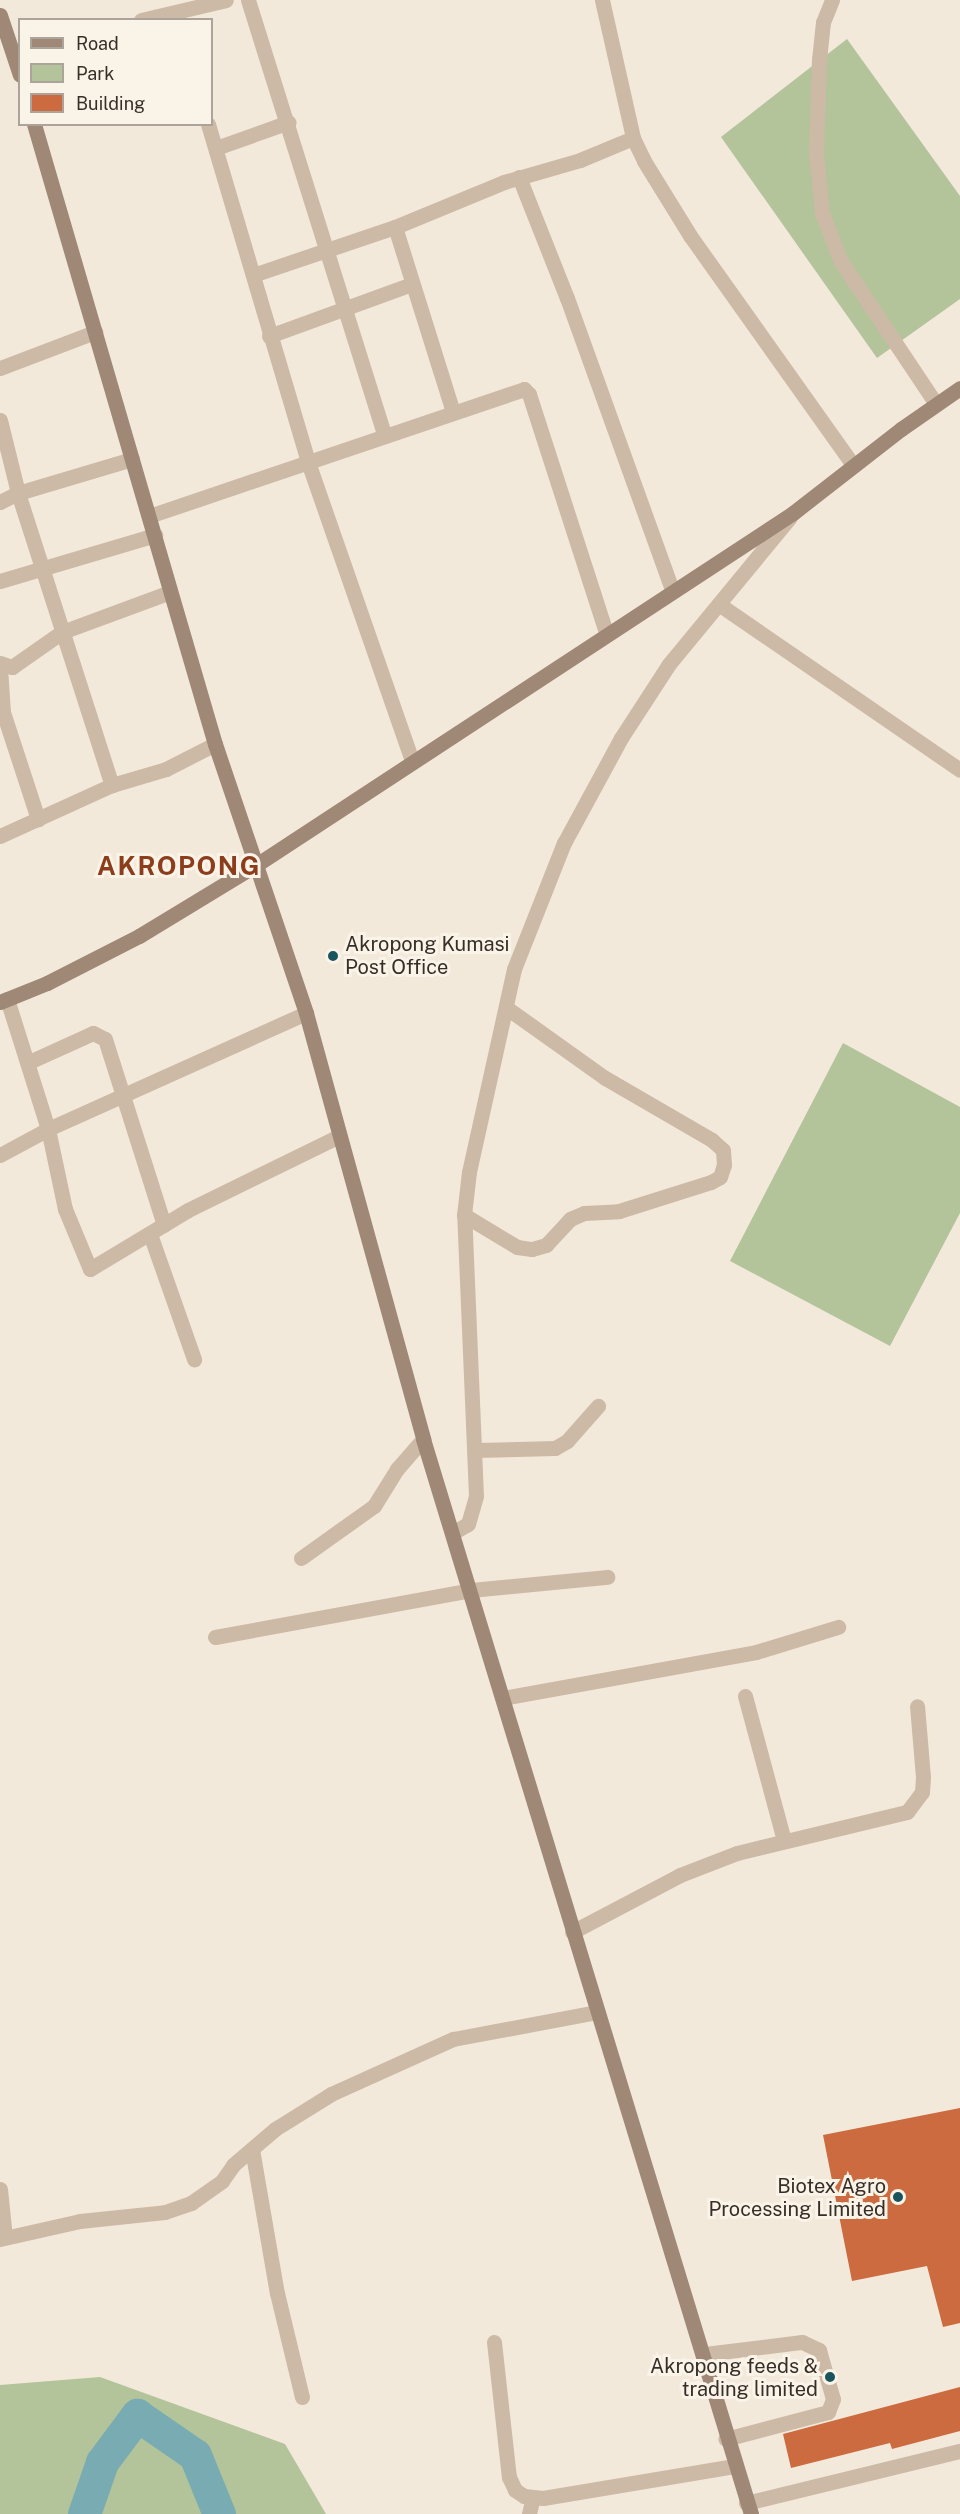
<!DOCTYPE html>
<style>
body{margin:0}
#map{position:relative;width:960px;height:2514px;overflow:hidden;background:#f3e9db;font-family:"Public Sans",sans-serif}
div>[style]{position:absolute}
[style*='--x']{left:calc(var(--x)*1px);top:calc(var(--y)*1px);width:calc(var(--w)*1px);rotate:calc(var(--a)*1deg)}
.green>*{inset:0;background:#b3c39a}
.river>*{height:33px;margin:-16.5px;padding:0 16.5px;transform-origin:16.5px;border-radius:16.5px;background:#78acb2}
.building>*{inset:0;background:#cc6a40}
.street>*{height:15px;margin:-7.5px;padding:0 7.5px;transform-origin:7.5px;border-radius:7.5px;background:#ccbaa6}
.secondary>*{height:15px;margin:-7.5px;padding:0 7.5px;transform-origin:7.5px;border-radius:7.5px;background:#a08877}
.dots>*{width:16px;height:16px;translate:-50% -50%;box-sizing:border-box;border:3px solid #faf3e8;border-radius:50%}
span{translate:-50% -50%;white-space:nowrap;text-align:center;line-height:1.15;-webkit-text-stroke:6px #faf3e8;paint-order:stroke}
.poi-label{font-size:20px;color:#382e28}
.left{translate:0 -50%;text-align:left}
.right{translate:-100% -50%;text-align:right}
.district-label{font-size:26px;color:#8b3d1c;font-weight:700;letter-spacing:1.5px}
.legend{position:absolute;left:18px;top:18px;width:195px;height:108px;box-sizing:border-box;background:#faf3e8;border:2px solid #aca49b;margin:0;padding:8px 10px;list-style:none;font-size:18px;color:#382e28}
.legend li{display:flex;align-items:center;gap:12px;height:30px}
.legend b{width:30px;border:2px solid #aca49b}
</style>
<div id="map">
<div class="green">
<i style="clip-path:polygon(847px 39px,960px 196px,960px 299px,877px 358px,721px 137px)"></i>
<i style="clip-path:polygon(843px 1043px,960px 1107px,960px 1213px,890px 1346px,730px 1261px)"></i>
<i style="clip-path:polygon(100px 2377px,285px 2444px,326px 2514px,0 2514px,0 2385px)"></i>
</div>
<div class="river">
<i style="--x:84;--y:2514;--w:55;--a:-70.9"></i>
<i style="--x:102;--y:2462;--w:59;--a:-53.3"></i>
<i style="--x:137;--y:2415;--w:70;--a:34.6"></i>
<i style="--x:195;--y:2455;--w:64;--a:67.9"></i>
</div>
<div class="building">
<i style="clip-path:polygon(960px 2108px,960px 2323px,943px 2327px,927px 2266px,852px 2281px,823px 2135px)"></i>
<i style="clip-path:polygon(960px 2387px,960px 2431px,892px 2449px,890px 2443px,791px 2468px,783px 2434px)"></i>
</div>
<div class="street">
<i style="--x:248;--y:0;--w:457;--a:72.6"></i>
<i style="--x:602;--y:0;--w:141;--a:77.3"></i>
<i style="--x:633;--y:138;--w:25;--a:64"></i>
<i style="--x:644;--y:161;--w:89;--a:58.3"></i>
<i style="--x:691;--y:237;--w:280;--a:54.6"></i>
<i style="--x:832;--y:0;--w:24;--a:112"></i>
<i style="--x:823;--y:22;--w:37;--a:96"></i>
<i style="--x:819;--y:59;--w:94;--a:91.8"></i>
<i style="--x:816;--y:153;--w:60;--a:84.3"></i>
<i style="--x:822;--y:213;--w:50;--a:69"></i>
<i style="--x:840;--y:260;--w:173;--a:56.3"></i>
<i style="--x:141;--y:20;--w:87;--a:-13.2"></i>
<i style="--x:208;--y:124;--w:352;--a:73.5"></i>
<i style="--x:308;--y:462;--w:316;--a:70.8"></i>
<i style="--x:216;--y:148;--w:77;--a:-19.6"></i>
<i style="--x:519;--y:177;--w:130;--a:68.4"></i>
<i style="--x:567;--y:298;--w:309;--a:70.2"></i>
<i style="--x:395;--y:227;--w:194;--a:72.6"></i>
<i style="--x:253;--y:275;--w:150;--a:-18.7"></i>
<i style="--x:395;--y:227;--w:118;--a:-22.4"></i>
<i style="--x:504;--y:182;--w:79;--a:-16.1"></i>
<i style="--x:580;--y:160;--w:57;--a:-22.5"></i>
<i style="--x:269;--y:336;--w:152;--a:-20"></i>
<i style="--x:0;--y:368;--w:102;--a:-20.8"></i>
<i style="--x:0;--y:420;--w:75;--a:76.1"></i>
<i style="--x:18;--y:493;--w:307;--a:72.2"></i>
<i style="--x:0;--y:502;--w:20;--a:-27"></i>
<i style="--x:18;--y:493;--w:119;--a:-16.6"></i>
<i style="--x:149;--y:516;--w:396;--a:-18.7"></i>
<i style="--x:524;--y:389;--w:7;--a:45"></i>
<i style="--x:529;--y:394;--w:250;--a:72.1"></i>
<i style="--x:0;--y:581;--w:162;--a:-16.5"></i>
<i style="--x:720;--y:605;--w:291;--a:34.5"></i>
<i style="--x:0;--y:663;--w:13;--a:18"></i>
<i style="--x:12;--y:667;--w:61;--a:-35"></i>
<i style="--x:62;--y:632;--w:115;--a:-20.3"></i>
<i style="--x:0;--y:667;--w:45;--a:86.2"></i>
<i style="--x:3;--y:712;--w:113;--a:71.9"></i>
<i style="--x:0;--y:836;--w:123;--a:-24.5"></i>
<i style="--x:112;--y:785;--w:56;--a:-16.5"></i>
<i style="--x:166;--y:769;--w:55;--a:-27"></i>
<i style="--x:7;--y:999;--w:136;--a:72.5"></i>
<i style="--x:48;--y:1129;--w:82;--a:78"></i>
<i style="--x:65;--y:1209;--w:65;--a:67.4"></i>
<i style="--x:90;--y:1269;--w:114;--a:-31"></i>
<i style="--x:188;--y:1210;--w:166;--a:-26.1"></i>
<i style="--x:29;--y:1062;--w:70;--a:-24.4"></i>
<i style="--x:93;--y:1033;--w:13;--a:27"></i>
<i style="--x:105;--y:1039;--w:195;--a:72.4"></i>
<i style="--x:0;--y:1155;--w:55;--a:-28.4"></i>
<i style="--x:48;--y:1129;--w:283;--a:-24.2"></i>
<i style="--x:464;--y:1215;--w:62;--a:31.1"></i>
<i style="--x:517;--y:1247;--w:15;--a:8"></i>
<i style="--x:532;--y:1249;--w:15;--a:-16"></i>
<i style="--x:546;--y:1245;--w:35;--a:-47"></i>
<i style="--x:570;--y:1219;--w:15;--a:-23"></i>
<i style="--x:584;--y:1213;--w:35;--a:-3"></i>
<i style="--x:619;--y:1211;--w:96;--a:-17.5"></i>
<i style="--x:711;--y:1182;--w:10;--a:-29"></i>
<i style="--x:720;--y:1177;--w:13;--a:-72"></i>
<i style="--x:724;--y:1165;--w:15;--a:-94"></i>
<i style="--x:723;--y:1150;--w:15;--a:-138"></i>
<i style="--x:712;--y:1140;--w:124;--a:-149.9"></i>
<i style="--x:605;--y:1078;--w:120;--a:-144.5"></i>
<i style="--x:150;--y:1234;--w:133;--a:70.6"></i>
<i style="--x:475;--y:1450;--w:80;--a:-1.4"></i>
<i style="--x:555;--y:1448;--w:14;--a:-30"></i>
<i style="--x:567;--y:1441;--w:47;--a:-48.5"></i>
<i style="--x:454;--y:1532;--w:16;--a:-30"></i>
<i style="--x:468;--y:1524;--w:29;--a:-74"></i>
<i style="--x:476;--y:1496;--w:281;--a:-92.4"></i>
<i style="--x:464;--y:1215;--w:43;--a:-83.4"></i>
<i style="--x:469;--y:1172;--w:208;--a:-77.5"></i>
<i style="--x:514;--y:969;--w:136;--a:-68.4"></i>
<i style="--x:564;--y:843;--w:119;--a:-61.5"></i>
<i style="--x:621;--y:738;--w:88;--a:-57"></i>
<i style="--x:669;--y:664;--w:190;--a:-50.5"></i>
<i style="--x:301;--y:1558;--w:90;--a:-35.5"></i>
<i style="--x:374;--y:1506;--w:44;--a:-58.1"></i>
<i style="--x:397;--y:1469;--w:40;--a:-49"></i>
<i style="--x:215;--y:1637;--w:260;--a:-10.4"></i>
<i style="--x:471;--y:1590;--w:137;--a:-5.5"></i>
<i style="--x:745;--y:1696;--w:150;--a:74.9"></i>
<i style="--x:503;--y:1698;--w:257;--a:-10.3"></i>
<i style="--x:756;--y:1652;--w:86;--a:-17"></i>
<i style="--x:572;--y:1932;--w:122;--a:-27.8"></i>
<i style="--x:680;--y:1875;--w:61;--a:-21.1"></i>
<i style="--x:737;--y:1853;--w:175;--a:-13.6"></i>
<i style="--x:907;--y:1812;--w:25;--a:-53"></i>
<i style="--x:922;--y:1792;--w:15;--a:-86"></i>
<i style="--x:923;--y:1777;--w:71;--a:-94.8"></i>
<i style="--x:252;--y:2149;--w:146;--a:80.2"></i>
<i style="--x:277;--y:2293;--w:107;--a:76.5"></i>
<i style="--x:0;--y:2189;--w:48;--a:84.1"></i>
<i style="--x:0;--y:2239;--w:82;--a:-12.7"></i>
<i style="--x:80;--y:2221;--w:85;--a:-6"></i>
<i style="--x:165;--y:2212;--w:28;--a:-19"></i>
<i style="--x:191;--y:2203;--w:38;--a:-35"></i>
<i style="--x:222;--y:2181;--w:19;--a:-55"></i>
<i style="--x:233;--y:2165;--w:55;--a:-40.6"></i>
<i style="--x:275;--y:2129;--w:66;--a:-32"></i>
<i style="--x:331;--y:2094;--w:134;--a:-24.3"></i>
<i style="--x:453;--y:2039;--w:147;--a:-10.6"></i>
<i style="--x:494;--y:2342;--w:136;--a:83.7"></i>
<i style="--x:509;--y:2477;--w:14;--a:65"></i>
<i style="--x:515;--y:2490;--w:11;--a:34"></i>
<i style="--x:524;--y:2496;--w:19;--a:6"></i>
<i style="--x:543;--y:2498;--w:194;--a:-9.5"></i>
<i style="--x:705;--y:2354;--w:98;--a:-7.1"></i>
<i style="--x:802;--y:2342;--w:19;--a:25"></i>
<i style="--x:819;--y:2350;--w:51;--a:74.1"></i>
<i style="--x:833;--y:2399;--w:14;--a:111"></i>
<i style="--x:828;--y:2412;--w:106;--a:165.3"></i>
<i style="--x:746;--y:2503;--w:220;--a:-13.7"></i>
<i style="--x:529;--y:2514;--w:17;--a:-77"></i>
</div>
<div class="secondary">
<i style="--x:0;--y:15;--w:63;--a:71.6"></i>
<i style="--x:34;--y:124;--w:646;--a:73.73"></i>
<i style="--x:215;--y:744;--w:284;--a:71.3"></i>
<i style="--x:306;--y:1013;--w:442;--a:74.6"></i>
<i style="--x:423;--y:1439;--w:1124;--a:73.03"></i>
<i style="--x:0;--y:1002;--w:51;--a:-22"></i>
<i style="--x:47;--y:983;--w:103;--a:-27.1"></i>
<i style="--x:139;--y:936;--w:137;--a:-31.3"></i>
<i style="--x:256;--y:865;--w:642;--a:-33.24"></i>
<i style="--x:793;--y:513;--w:137;--a:-37.9"></i>
<i style="--x:901;--y:429;--w:72;--a:-34.8"></i>
</div>
<div class="dots">
<i style="left:333px;top:956px;background:#1b545c"></i>
<i style="left:898px;top:2197px;background:#1b545c"></i>
<i style="left:830px;top:2377px;background:#1b545c"></i>
</div>
<div class="poi-label">
<span class="left" style="left:345px;top:956px">Akropong Kumasi<br>Post Office</span>
<span class="right" style="left:886px;top:2198px">Biotex Agro<br>Processing Limited</span>
<span class="right" style="left:818px;top:2378px">Akropong feeds &amp;<br>trading limited</span>
</div>
<div class="district-label">
<span style="left:179px;top:866px">AKROPONG</span>
</div>
<ul class="legend">
<li><b style="height:8px;background:#a08877"></b>Road</li>
<li><b style="height:16px;background:#b3c39a"></b>Park</li>
<li><b style="height:16px;background:#cc6a40"></b>Building</li>
</ul>
</div>
